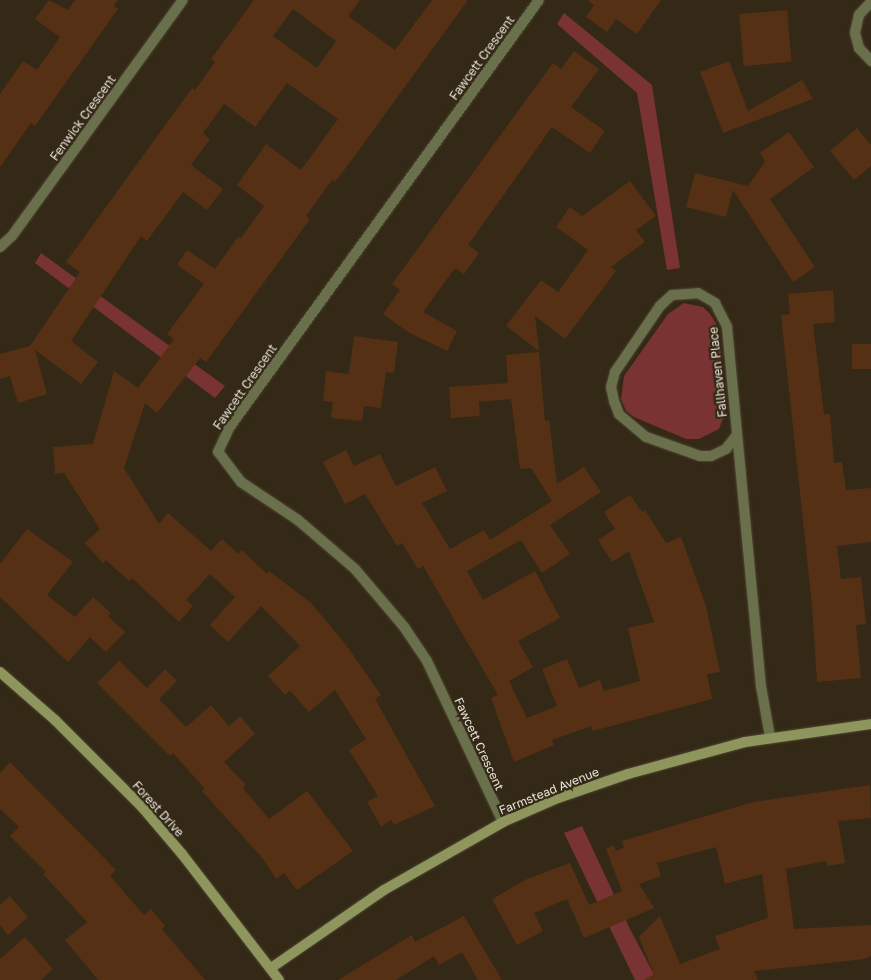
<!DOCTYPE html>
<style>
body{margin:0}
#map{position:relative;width:871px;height:980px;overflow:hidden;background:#332916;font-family:"Golos Text",sans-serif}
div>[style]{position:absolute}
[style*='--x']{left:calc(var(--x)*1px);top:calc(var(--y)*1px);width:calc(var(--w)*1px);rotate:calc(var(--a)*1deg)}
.green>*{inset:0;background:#783332}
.building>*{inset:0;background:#563014;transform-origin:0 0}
.roads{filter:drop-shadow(0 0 1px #504735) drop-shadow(0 0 1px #504735)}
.street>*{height:10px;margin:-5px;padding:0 5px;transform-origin:5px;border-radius:5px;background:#6a6f4c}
.secondary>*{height:10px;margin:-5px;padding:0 5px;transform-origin:5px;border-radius:5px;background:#8e965d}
span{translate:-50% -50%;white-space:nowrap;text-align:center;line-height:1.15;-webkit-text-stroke:4.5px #332916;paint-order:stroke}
.street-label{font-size:12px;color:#e9e2d7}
</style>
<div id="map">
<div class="green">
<i style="clip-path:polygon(564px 13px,652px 85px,680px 268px,667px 270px,637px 93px,557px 24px)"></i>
<i style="clip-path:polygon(41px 253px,225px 386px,215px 398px,35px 263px)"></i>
<i style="clip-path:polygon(684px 303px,703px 307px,710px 314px,716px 323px,720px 344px,725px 413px,719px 429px,699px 439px,686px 439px,634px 417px,626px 411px,621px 399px,624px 376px,668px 314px)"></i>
<i style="clip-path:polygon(582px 826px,631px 931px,657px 980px,635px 980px,564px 833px)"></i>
</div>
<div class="building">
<i style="clip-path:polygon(49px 0,68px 10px,75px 0,118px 0,114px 6px,118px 9px,35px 126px,31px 123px,0 167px,0 94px,23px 61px,37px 70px,60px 37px,35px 19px)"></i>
<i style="clip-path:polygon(evenodd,254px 0,360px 0,348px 16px,395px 50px,432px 0,468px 0,351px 161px,335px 182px,332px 180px,306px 216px,310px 219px,206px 362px,200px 358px,157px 413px,145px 403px,124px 468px,159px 524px,168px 513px,211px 551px,222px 539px,238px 554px,242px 550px,267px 574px,269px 571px,311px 603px,346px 645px,381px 695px,375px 699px,435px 806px,394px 825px,391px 820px,381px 827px,367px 802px,378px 796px,349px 750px,366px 739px,335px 690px,309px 712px,290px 691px,285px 695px,268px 676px,300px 646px,261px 606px,228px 642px,210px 625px,235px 597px,210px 574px,186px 600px,193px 606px,179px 622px,132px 578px,129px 581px,106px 560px,103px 563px,85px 543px,100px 529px,64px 473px,55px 474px,53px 447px,93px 444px,114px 371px,138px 388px,174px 339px,167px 334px,204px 284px,177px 265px,187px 250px,215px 269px,238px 237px,241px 238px,264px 206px,237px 185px,266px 144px,301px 170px,338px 119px,287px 83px,255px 127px,224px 104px,203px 133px,210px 139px,191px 165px,223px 189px,207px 210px,183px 192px,147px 241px,141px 236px,71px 341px,98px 362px,81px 384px,35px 350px,47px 394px,18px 403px,10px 376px,0 379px,0 354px,30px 346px,80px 272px,66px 262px,192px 88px,195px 90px,215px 62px,211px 59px,254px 0,293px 9px,336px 41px,317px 68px,273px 36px,293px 9px)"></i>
<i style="clip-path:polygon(588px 0,661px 0,637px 34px,616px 19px,607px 32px,586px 17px,594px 5px)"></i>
<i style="left:787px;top:10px;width:52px;height:48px;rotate:85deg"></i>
<i style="clip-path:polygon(574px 51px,599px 69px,571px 107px,605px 131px,590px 153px,552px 127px,468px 245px,479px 253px,464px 274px,455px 268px,423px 312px,457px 331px,447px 351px,408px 332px,383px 314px,400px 290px,392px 284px,553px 63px,561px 69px)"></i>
<i style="clip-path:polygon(729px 61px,748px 111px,802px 80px,813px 99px,723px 133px,700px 72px)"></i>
<i style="clip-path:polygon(857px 128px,871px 145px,871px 166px,854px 180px,830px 151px)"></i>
<i style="clip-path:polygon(789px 132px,814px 167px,770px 199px,815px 267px,793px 282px,733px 190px,726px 217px,686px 207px,695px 173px,748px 186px,765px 162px,760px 153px)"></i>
<i style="clip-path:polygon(630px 181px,656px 216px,636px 230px,645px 242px,611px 267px,616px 271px,565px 339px,535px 316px,539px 351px,506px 326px,541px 280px,558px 292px,588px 250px,556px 227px,570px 207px,582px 216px)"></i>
<i style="clip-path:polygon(833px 290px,835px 322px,813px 324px,824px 414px,830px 414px,834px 463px,842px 462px,846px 490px,871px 488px,871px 542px,837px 546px,841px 579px,861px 577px,866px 624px,856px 625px,861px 678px,817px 682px,812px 605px,781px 315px,790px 314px,788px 294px)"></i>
<i style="clip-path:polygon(354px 336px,398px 342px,394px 373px,386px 372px,381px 408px,364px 406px,362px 421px,331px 418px,333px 402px,323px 401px,326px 371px,349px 374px)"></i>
<i style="left:871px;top:344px;width:25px;height:19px;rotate:90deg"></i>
<i style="clip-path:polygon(539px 352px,545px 421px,549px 420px,557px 484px,584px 467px,601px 492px,550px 525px,570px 554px,542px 573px,521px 540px,467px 571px,483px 600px,535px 571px,560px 618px,518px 641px,533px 667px,509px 681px,527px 718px,557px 706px,542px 669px,567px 659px,579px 688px,600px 680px,604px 691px,640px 681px,628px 628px,654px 622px,629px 551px,612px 562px,598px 540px,615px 529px,604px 512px,630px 495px,642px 512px,645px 510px,666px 543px,681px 537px,706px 606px,720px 672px,707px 674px,712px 699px,593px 731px,591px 726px,552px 740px,554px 745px,514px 762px,491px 698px,498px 695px,423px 566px,418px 569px,402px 543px,397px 546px,365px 494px,345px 504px,323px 462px,346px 450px,354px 466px,380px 454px,396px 486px,435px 467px,447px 491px,422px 503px,450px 549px,484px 530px,490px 540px,552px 501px,531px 468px,520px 469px,511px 399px,479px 402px,480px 416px,451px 418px,449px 387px,508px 383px,506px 355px)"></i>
<i style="clip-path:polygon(27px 529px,73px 562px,47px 595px,75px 617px,93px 597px,111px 613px,108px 616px,125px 632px,106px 652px,90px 637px,68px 662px,0 597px,0 564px)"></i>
<i style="clip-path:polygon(119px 661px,147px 688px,165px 669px,177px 681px,159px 699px,186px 727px,211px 705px,229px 726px,240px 716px,255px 734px,224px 762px,246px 785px,243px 788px,269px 819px,307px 791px,353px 851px,297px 890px,284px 873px,276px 879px,264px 860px,202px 791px,205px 789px,173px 753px,170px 756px,97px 683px)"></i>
<i style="clip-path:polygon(10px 762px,116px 870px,110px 876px,144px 915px,151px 909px,165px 926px,162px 929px,205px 980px,98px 980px,65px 940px,87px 922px,43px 874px,46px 872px,10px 836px,19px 827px,0 809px,0 773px)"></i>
<i style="clip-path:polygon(870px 785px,871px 818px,838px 821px,845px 863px,827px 866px,826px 861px,786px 869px,794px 929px,871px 925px,871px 956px,865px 959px,754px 971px,758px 980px,644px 980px,654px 974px,639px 937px,660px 916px,680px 964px,720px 949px,715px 936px,768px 918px,762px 874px,725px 884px,716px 847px,657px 863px,661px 876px,639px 884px,654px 908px,584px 938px,567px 899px,534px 913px,543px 931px,517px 945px,492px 899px,527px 879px,570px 863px,589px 905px,622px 891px,606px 849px,613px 845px,616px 851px,624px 848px,622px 841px,753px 802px)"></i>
<i style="clip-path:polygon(10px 896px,28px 917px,8px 935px,0 925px,0 905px)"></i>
<i style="clip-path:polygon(464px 916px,502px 980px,478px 980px,462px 952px,439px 965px,434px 956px,396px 980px,338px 980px,412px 935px,415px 942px)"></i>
<i style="clip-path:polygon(25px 937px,53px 969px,41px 980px,0 980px,0 959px)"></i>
</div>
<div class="roads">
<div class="street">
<i style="--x:871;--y:2;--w:18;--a:133"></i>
<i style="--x:859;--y:15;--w:18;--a:103"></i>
<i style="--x:855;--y:33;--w:16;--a:75"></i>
<i style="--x:859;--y:48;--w:18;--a:47"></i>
<i style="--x:0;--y:247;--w:16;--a:-43"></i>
<i style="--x:12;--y:236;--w:291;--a:-54.1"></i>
<i style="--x:736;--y:436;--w:16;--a:128"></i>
<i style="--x:726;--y:449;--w:17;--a:155"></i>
<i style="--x:711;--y:456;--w:11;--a:180"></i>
<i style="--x:700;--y:456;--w:57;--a:-160.6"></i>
<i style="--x:646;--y:437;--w:35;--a:-140"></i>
<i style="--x:619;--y:414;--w:14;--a:-111"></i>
<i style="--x:614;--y:401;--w:14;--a:-102"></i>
<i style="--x:611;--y:387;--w:16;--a:-75"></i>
<i style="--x:615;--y:372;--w:80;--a:-55.7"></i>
<i style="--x:660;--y:306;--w:16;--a:-43"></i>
<i style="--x:672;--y:295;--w:26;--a:-4"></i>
<i style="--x:698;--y:293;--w:20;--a:30"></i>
<i style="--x:715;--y:303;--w:27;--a:63"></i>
<i style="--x:727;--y:327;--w:361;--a:84.6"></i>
<i style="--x:761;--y:686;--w:52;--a:80"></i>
<i style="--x:503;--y:822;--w:178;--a:-115.3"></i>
<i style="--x:427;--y:661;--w:40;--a:-124"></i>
<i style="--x:405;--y:628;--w:77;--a:-130.3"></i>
<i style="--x:355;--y:569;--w:75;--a:-139.3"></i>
<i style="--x:298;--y:520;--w:69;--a:-146.3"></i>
<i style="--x:241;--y:482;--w:38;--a:-127"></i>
<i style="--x:218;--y:452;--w:26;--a:-65"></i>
<i style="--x:229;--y:428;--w:528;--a:-54.08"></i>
</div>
<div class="secondary">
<i style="--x:0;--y:672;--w:73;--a:41.1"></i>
<i style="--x:55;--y:720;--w:123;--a:45"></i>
<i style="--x:142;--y:807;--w:62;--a:49.6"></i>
<i style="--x:182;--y:854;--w:159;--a:52.4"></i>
<i style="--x:271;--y:968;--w:137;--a:-34.6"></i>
<i style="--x:384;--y:890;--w:137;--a:-29.7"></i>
<i style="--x:503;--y:822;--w:60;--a:-23.6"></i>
<i style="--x:558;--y:798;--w:74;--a:-18.9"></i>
<i style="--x:628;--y:774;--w:121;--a:-15.3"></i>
<i style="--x:745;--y:742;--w:127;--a:-8.1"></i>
</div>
</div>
<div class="street-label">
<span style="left:482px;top:58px;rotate:-54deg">Fawcett Crescent</span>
<span style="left:83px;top:118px;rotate:-54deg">Fenwick Crescent</span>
<span style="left:718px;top:372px;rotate:-96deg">Fallhaven Place</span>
<span style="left:245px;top:387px;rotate:-55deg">Fawcett Crescent</span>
<span style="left:479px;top:744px;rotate:65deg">Fawcett Crescent</span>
<span style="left:549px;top:791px;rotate:-22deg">Farmstead Avenue</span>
<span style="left:158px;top:809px;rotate:48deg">Forest Drive</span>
</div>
</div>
